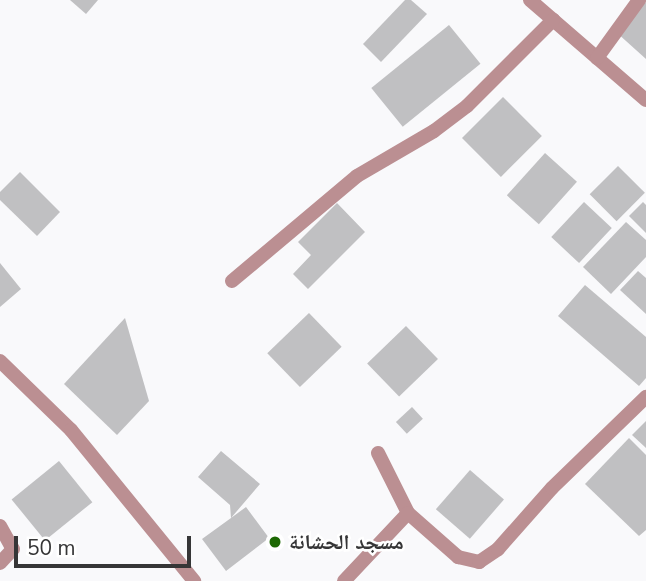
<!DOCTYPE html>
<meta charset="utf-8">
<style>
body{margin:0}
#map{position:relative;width:646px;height:581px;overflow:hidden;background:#f9f9fb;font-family:"Nunito Sans","Noto Naskh Arabic",sans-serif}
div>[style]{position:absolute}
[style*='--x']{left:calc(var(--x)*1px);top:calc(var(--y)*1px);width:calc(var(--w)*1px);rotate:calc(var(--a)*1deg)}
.building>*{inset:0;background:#c0c0c2;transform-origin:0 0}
.minor>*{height:14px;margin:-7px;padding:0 7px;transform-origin:7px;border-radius:7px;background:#bb8f92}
.dots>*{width:19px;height:19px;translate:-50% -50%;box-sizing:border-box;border:4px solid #fff;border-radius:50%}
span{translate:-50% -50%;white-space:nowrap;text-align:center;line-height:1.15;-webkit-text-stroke:5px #fff;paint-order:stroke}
.poi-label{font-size:21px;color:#363637;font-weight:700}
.left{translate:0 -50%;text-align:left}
.scale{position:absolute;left:14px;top:536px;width:177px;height:32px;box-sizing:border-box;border:4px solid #363637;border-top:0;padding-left:9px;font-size:21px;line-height:24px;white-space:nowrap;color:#363637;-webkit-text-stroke:5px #fff;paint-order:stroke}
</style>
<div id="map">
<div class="building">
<i style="clip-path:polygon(70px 0,98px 0,86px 14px)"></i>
<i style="clip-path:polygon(405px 0,411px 0,427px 14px,381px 62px,363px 44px)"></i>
<i style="clip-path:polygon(646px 2px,646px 59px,616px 32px)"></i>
<i style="left:449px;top:25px;width:50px;height:100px;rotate:51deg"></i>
<i style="left:503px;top:97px;width:55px;height:58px;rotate:45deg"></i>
<i style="left:545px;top:153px;width:43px;height:57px;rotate:42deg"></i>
<i style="left:618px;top:166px;width:38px;height:40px;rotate:45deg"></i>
<i style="clip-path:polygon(20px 172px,60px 212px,37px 236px,0 200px,0 192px)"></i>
<i style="left:584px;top:202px;width:38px;height:48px;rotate:43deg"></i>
<i style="clip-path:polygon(643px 202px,646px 205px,646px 233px,629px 216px)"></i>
<i style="clip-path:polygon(337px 203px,365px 232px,308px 289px,293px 274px,311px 255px,298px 242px)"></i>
<i style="clip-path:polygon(626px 222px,646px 240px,646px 257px,611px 294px,583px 267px)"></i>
<i style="clip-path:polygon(0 263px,21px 289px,0 307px)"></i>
<i style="clip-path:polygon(638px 271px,646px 278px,646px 314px,620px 290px)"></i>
<i style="clip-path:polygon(585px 285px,646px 337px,646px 378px,639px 386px,558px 316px)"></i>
<i style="left:309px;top:313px;width:47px;height:58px;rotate:46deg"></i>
<i style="clip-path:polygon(125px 318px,149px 401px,117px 435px,64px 384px)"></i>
<i style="left:406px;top:326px;width:46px;height:54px;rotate:46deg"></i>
<i style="left:412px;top:407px;width:16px;height:22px;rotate:47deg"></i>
<i style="clip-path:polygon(646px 421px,646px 448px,632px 435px)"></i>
<i style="clip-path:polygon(629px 438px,646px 455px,646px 530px,639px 536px,585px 484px)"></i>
<i style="clip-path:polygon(221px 451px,260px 484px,231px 518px,246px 507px,269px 538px,226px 571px,202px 539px,231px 518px,230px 505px,198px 477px)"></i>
<i style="left:59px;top:461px;width:53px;height:61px;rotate:51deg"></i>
<i style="left:470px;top:470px;width:45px;height:52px;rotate:41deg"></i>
</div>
<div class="minor">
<i style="--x:530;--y:0;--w:153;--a:40.8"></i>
<i style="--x:597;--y:58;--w:72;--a:-54.1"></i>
<i style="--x:232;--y:281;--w:163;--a:-40"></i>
<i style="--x:357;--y:176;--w:89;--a:-30.3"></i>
<i style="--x:434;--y:131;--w:41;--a:-37.1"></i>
<i style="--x:467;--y:106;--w:122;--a:-45"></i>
<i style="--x:0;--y:361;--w:99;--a:44.2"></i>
<i style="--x:71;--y:430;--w:195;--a:50.8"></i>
<i style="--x:378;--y:453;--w:67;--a:63.4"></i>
<i style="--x:408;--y:513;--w:67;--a:41.3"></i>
<i style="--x:458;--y:557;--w:22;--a:13"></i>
<i style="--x:479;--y:562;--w:23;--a:-34"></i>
<i style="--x:498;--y:549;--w:81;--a:-48.5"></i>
<i style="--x:552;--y:488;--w:131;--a:-44.1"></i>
<i style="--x:0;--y:526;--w:26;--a:61"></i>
<i style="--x:13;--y:549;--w:19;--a:133"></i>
<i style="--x:344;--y:581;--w:93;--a:-46.7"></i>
</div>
<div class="dots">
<i style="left:275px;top:542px;background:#1d6803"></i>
</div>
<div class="poi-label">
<span class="left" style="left:289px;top:542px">مسجد الحشانة</span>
</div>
<div class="scale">50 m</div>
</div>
